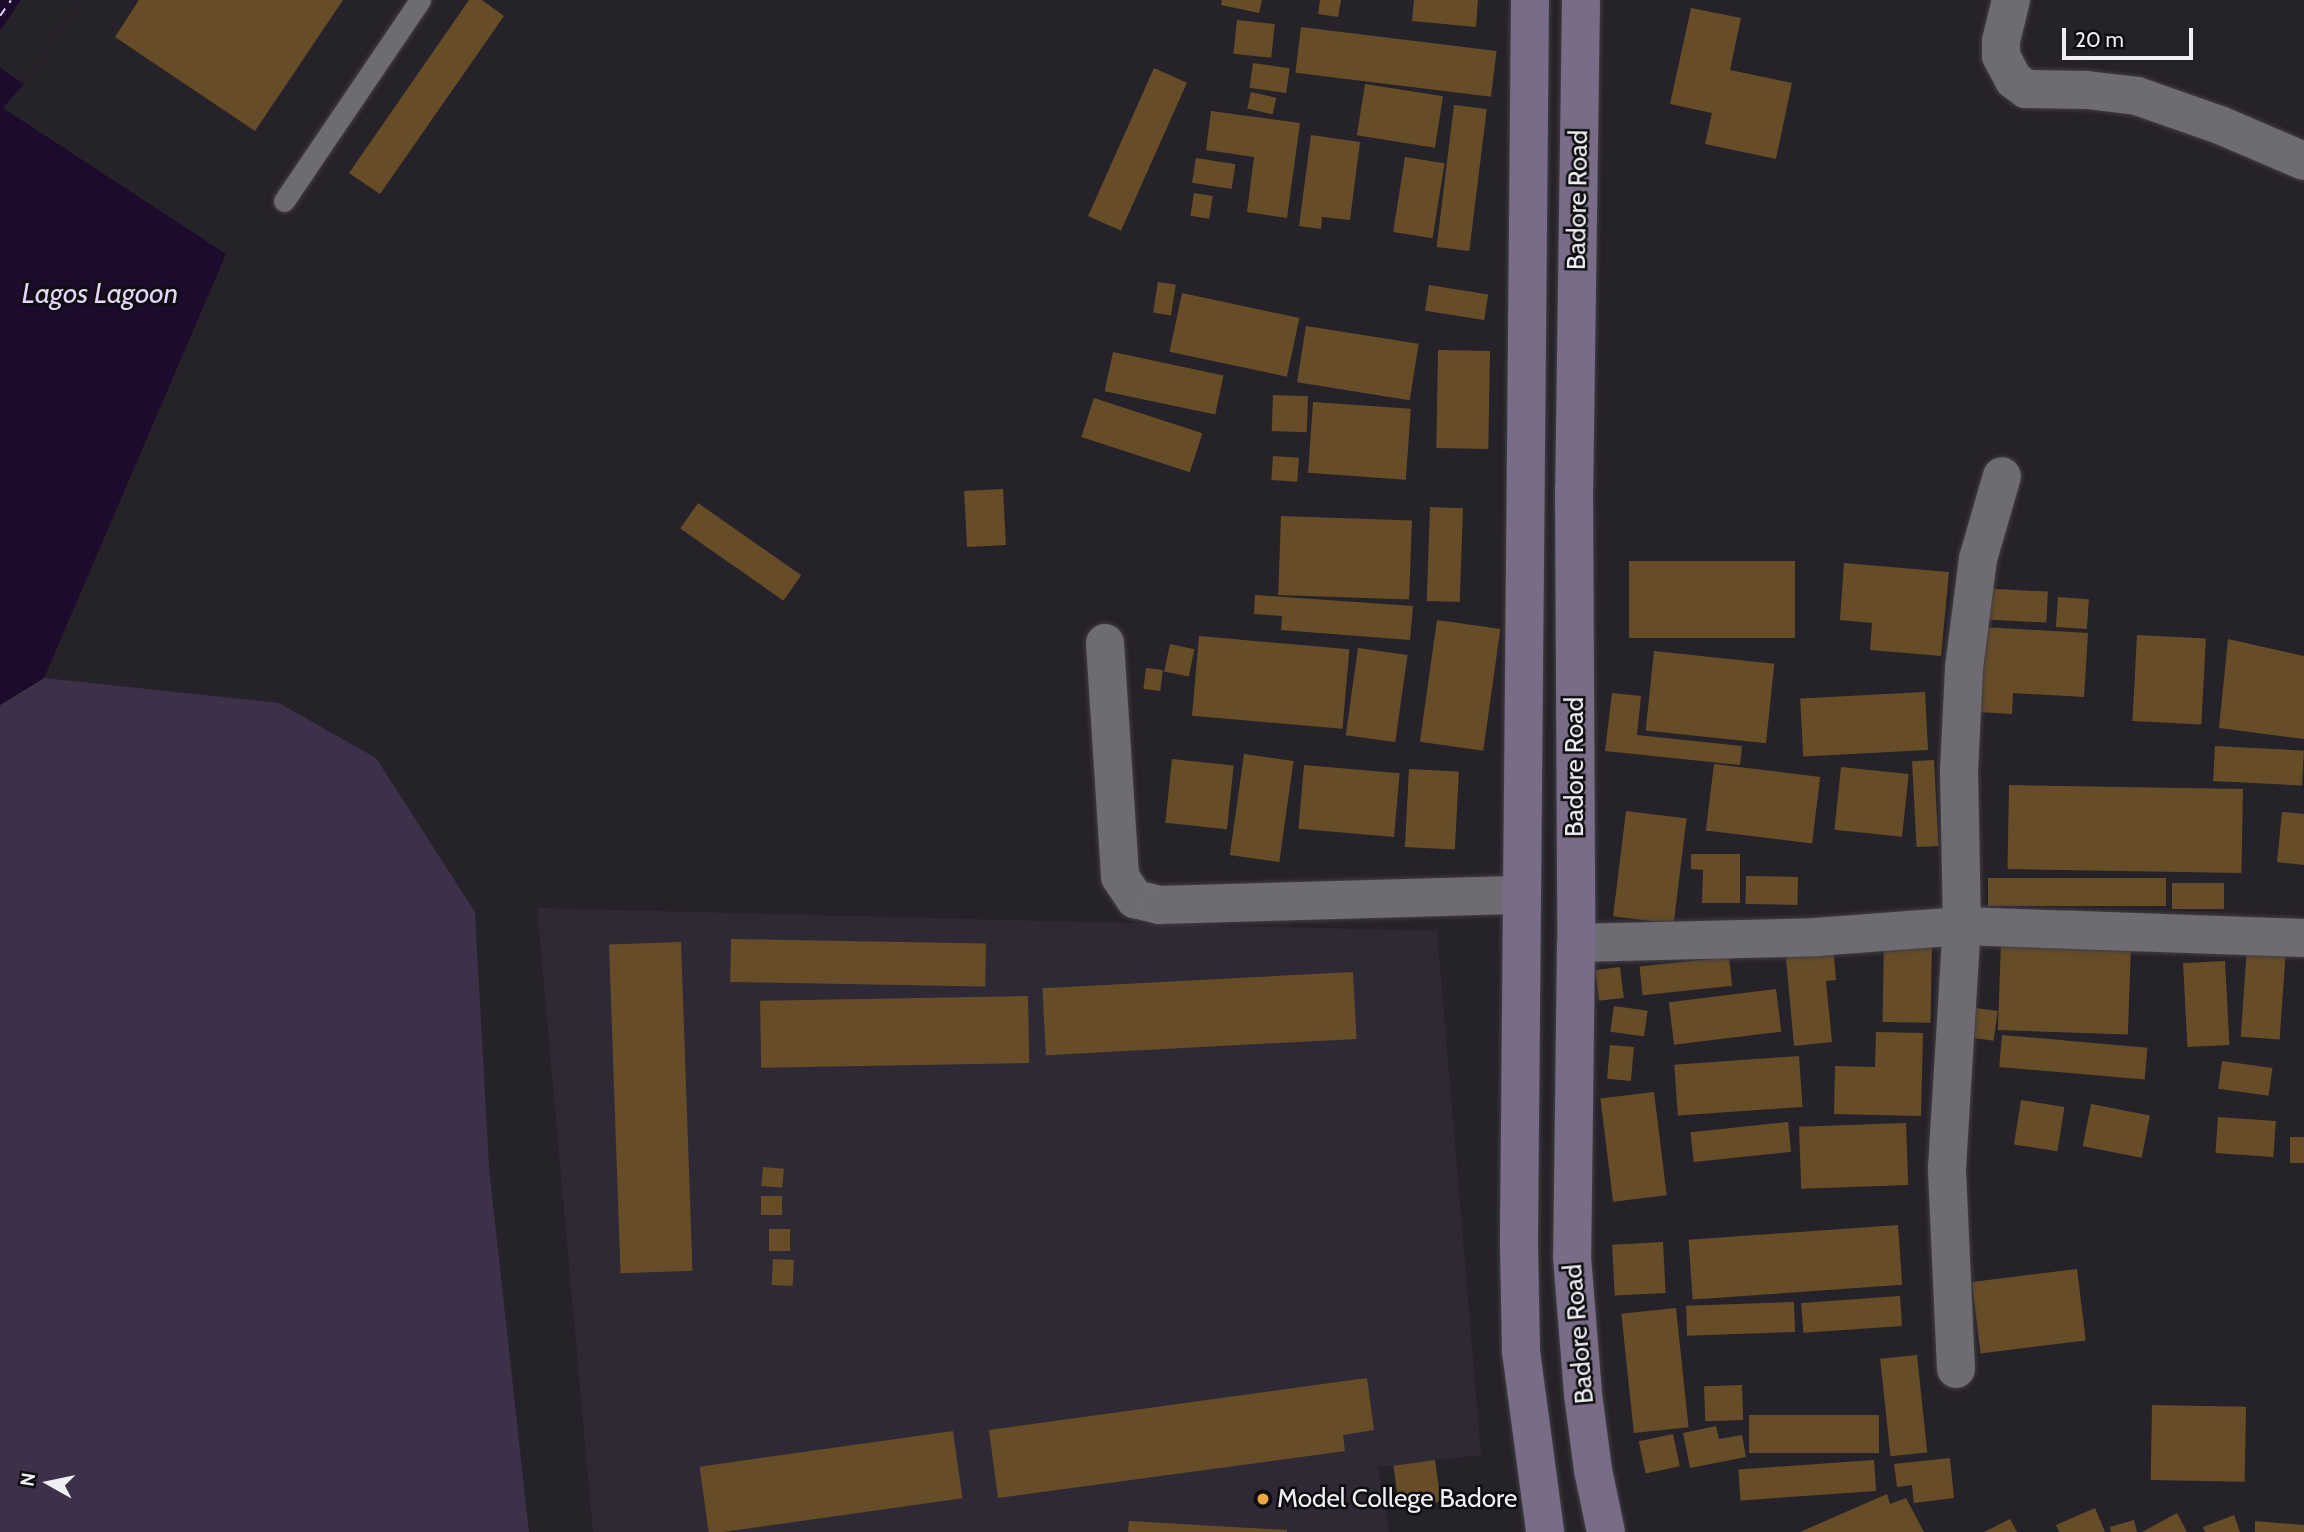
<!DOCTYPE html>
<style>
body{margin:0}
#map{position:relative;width:2304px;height:1532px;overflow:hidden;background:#262229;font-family:Cabin,sans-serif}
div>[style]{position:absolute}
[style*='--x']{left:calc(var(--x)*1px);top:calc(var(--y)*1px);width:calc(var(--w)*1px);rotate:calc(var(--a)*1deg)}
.built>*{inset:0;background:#2f2935}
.green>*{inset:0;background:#3d3149}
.water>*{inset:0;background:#1c0b2b}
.pier>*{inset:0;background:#262229}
.ferry>*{height:2px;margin-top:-1px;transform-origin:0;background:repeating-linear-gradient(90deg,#e6d4fb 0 9px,transparent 0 16px)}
.building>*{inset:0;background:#674d27;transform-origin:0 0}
.roads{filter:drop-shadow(0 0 2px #413e44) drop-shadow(0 0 2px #413e44)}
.service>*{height:21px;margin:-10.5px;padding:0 10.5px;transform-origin:10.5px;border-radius:10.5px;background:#6e6b73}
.minor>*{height:38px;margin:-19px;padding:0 19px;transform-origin:19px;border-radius:19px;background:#6e6b73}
.secondary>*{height:38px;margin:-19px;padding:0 19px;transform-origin:19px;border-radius:19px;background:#786c86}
.dots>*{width:19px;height:19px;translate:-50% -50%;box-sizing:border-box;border:4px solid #0e0d10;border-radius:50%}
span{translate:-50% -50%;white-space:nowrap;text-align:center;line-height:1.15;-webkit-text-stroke:5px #0e0d10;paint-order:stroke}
.street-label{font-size:26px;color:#f1eff3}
.poi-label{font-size:26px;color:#f1eff3}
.left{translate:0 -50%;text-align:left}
.water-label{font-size:28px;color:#e6d4fb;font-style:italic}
.north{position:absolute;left:14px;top:1448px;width:70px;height:70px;-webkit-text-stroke:5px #0e0d10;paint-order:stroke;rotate:279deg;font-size:19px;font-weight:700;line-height:28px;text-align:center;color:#f1eff3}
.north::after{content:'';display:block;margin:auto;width:24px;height:32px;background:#f1eff3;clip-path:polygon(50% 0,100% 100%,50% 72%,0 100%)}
.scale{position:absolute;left:2062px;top:28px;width:131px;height:32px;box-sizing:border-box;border:4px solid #f1eff3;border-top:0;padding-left:9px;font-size:21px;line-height:24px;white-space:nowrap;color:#f1eff3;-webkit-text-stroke:5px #0e0d10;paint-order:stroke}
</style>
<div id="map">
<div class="built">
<i style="clip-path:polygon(537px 908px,1437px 931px,1481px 1455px,1378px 1467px,1389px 1532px,593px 1532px)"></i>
</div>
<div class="green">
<i style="clip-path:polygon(44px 678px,279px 703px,376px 758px,475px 912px,489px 1168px,529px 1532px,0 1532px,0 705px)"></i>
</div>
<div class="water">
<i style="clip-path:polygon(0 0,81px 0,24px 84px,3px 108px,226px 254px,44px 678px,0 705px)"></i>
</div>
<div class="pier">
<i style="clip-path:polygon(21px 0,81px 0,24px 84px,0 68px,0 31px)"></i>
</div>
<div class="ferry">
<i style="--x:0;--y:16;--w:19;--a:-55"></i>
</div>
<div class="building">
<i style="clip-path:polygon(139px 0,343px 0,255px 131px,115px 37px)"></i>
<i style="clip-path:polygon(469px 0,482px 0,504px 16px,380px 194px,349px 173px)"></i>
<i style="clip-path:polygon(1222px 0,1262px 0,1259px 13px,1221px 5px)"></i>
<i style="clip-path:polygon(1320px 0,1341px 0,1338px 17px,1318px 14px)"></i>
<i style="clip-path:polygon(1414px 0,1478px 0,1476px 27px,1412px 21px)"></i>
<i style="clip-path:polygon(1691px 8px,1741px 18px,1730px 70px,1792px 83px,1776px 159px,1705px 144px,1712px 113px,1670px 104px)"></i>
<i style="left:1237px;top:20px;width:38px;height:34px;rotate:6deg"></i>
<i style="left:1301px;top:27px;width:197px;height:46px;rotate:7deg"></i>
<i style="left:1253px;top:63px;width:37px;height:25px;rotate:8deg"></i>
<i style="left:1154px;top:68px;width:36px;height:162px;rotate:24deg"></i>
<i style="left:1365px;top:84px;width:79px;height:52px;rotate:9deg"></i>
<i style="left:1251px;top:92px;width:26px;height:17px;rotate:13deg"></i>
<i style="left:1454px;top:105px;width:33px;height:143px;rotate:7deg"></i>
<i style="clip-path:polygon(1211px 111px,1300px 123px,1287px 218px,1247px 212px,1254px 157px,1206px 150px)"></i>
<i style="clip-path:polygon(1311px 135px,1360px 142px,1350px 220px,1322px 217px,1321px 229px,1299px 226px)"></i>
<i style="left:1405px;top:157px;width:40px;height:76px;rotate:9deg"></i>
<i style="left:1196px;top:158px;width:40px;height:25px;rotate:9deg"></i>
<i style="left:1194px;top:193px;width:19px;height:23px;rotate:9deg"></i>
<i style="left:1158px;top:282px;width:18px;height:31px;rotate:9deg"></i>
<i style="left:1429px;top:285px;width:60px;height:26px;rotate:9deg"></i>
<i style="left:1182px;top:293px;width:120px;height:60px;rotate:12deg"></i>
<i style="left:1306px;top:326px;width:114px;height:57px;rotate:9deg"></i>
<i style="left:1438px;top:350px;width:52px;height:98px;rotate:1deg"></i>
<i style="left:1113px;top:352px;width:113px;height:40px;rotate:12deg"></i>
<i style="left:1273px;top:395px;width:35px;height:36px;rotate:2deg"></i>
<i style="left:1094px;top:398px;width:114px;height:41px;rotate:18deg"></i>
<i style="left:1313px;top:402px;width:98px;height:71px;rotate:4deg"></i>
<i style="left:1273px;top:456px;width:26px;height:24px;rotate:4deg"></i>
<i style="left:1003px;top:489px;width:56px;height:39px;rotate:87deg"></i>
<i style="left:698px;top:503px;width:126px;height:31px;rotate:35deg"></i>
<i style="left:1430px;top:507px;width:33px;height:94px;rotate:2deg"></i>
<i style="left:1281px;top:516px;width:131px;height:79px;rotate:2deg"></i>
<i style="left:1629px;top:561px;width:166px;height:77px"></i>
<i style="clip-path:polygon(1844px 563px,1949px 572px,1941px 656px,1870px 650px,1872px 623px,1840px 620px)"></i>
<i style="left:1979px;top:588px;width:69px;height:31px;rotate:3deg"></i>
<i style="clip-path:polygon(1255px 595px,1413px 606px,1410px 640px,1281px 630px,1282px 616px,1254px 614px)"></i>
<i style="left:2058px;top:597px;width:31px;height:30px;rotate:4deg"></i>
<i style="left:1437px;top:620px;width:64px;height:123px;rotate:8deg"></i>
<i style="clip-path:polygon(1983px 627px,2088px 633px,2084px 697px,2013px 693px,2012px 714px,1977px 712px)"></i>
<i style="left:2137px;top:635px;width:69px;height:86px;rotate:3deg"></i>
<i style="left:1199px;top:636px;width:151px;height:80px;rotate:5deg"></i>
<i style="clip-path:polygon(2228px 639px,2304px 656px,2304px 739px,2219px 728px)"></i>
<i style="left:1170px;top:644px;width:25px;height:28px;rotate:12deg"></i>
<i style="left:1358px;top:648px;width:50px;height:88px;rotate:8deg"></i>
<i style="left:1654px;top:651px;width:121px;height:80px;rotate:6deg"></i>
<i style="left:1146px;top:668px;width:17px;height:21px;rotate:7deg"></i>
<i style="left:1925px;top:692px;width:58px;height:125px;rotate:87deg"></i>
<i style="clip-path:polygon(1612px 693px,1641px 696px,1637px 735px,1742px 746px,1740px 765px,1605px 751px)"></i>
<i style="left:2215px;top:746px;width:89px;height:35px;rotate:3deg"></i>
<i style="left:1244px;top:754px;width:50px;height:102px;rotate:8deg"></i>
<i style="left:1172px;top:759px;width:62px;height:64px;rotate:6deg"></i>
<i style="left:1934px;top:760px;width:86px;height:22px;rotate:87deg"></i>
<i style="left:1714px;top:764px;width:107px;height:67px;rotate:7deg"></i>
<i style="left:1304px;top:765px;width:96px;height:64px;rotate:5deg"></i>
<i style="left:1841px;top:767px;width:68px;height:63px;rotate:6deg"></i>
<i style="left:1409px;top:769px;width:50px;height:78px;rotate:3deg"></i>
<i style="left:2009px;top:785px;width:234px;height:84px;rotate:1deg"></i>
<i style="left:1626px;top:811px;width:61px;height:106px;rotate:7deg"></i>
<i style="clip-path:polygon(2282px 812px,2304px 814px,2304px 865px,2277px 862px)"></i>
<i style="clip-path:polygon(1691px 854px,1740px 854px,1740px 903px,1702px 903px,1703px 870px,1691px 869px)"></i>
<i style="left:1746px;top:876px;width:52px;height:28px;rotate:1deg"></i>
<i style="left:2166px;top:878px;width:28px;height:178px;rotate:90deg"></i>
<i style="left:2224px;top:883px;width:26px;height:52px;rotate:90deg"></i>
<i style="left:1884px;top:938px;width:48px;height:84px;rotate:1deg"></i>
<i style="left:731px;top:939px;width:255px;height:43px;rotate:1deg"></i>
<i style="left:681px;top:942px;width:329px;height:72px;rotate:88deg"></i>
<i style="left:2001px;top:942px;width:130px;height:88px;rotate:2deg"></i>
<i style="clip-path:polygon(1833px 944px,1836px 980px,1826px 981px,1832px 1042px,1794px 1046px,1785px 948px)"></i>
<i style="left:2247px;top:947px;width:39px;height:90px;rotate:4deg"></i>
<i style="left:1729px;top:957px;width:29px;height:90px;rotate:84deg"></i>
<i style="left:2225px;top:961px;width:84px;height:42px;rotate:87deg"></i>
<i style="left:1620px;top:967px;width:31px;height:25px;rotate:83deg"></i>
<i style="left:1353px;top:972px;width:67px;height:311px;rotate:87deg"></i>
<i style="left:1776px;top:989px;width:43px;height:108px;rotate:83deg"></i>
<i style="left:1028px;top:996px;width:67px;height:268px;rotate:89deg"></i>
<i style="left:1614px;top:1006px;width:34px;height:26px;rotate:8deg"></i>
<i style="left:1969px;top:1007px;width:29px;height:30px;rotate:8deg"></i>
<i style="clip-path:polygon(1876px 1032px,1923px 1033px,1921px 1116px,1834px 1114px,1835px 1066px,1875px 1067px)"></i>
<i style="left:2002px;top:1035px;width:146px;height:32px;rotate:5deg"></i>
<i style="left:1610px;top:1045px;width:24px;height:34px;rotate:5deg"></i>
<i style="left:1799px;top:1056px;width:51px;height:125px;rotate:86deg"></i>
<i style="left:2222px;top:1061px;width:51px;height:28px;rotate:8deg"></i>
<i style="left:1654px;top:1092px;width:104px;height:54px;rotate:83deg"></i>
<i style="left:2021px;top:1100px;width:44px;height:45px;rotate:9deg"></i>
<i style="left:2091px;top:1104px;width:60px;height:43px;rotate:11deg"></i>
<i style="left:2218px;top:1117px;width:58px;height:36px;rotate:4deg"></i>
<i style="left:1788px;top:1122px;width:30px;height:98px;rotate:84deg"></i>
<i style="left:1906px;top:1123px;width:62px;height:107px;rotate:88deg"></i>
<i style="left:2290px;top:1137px;width:14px;height:26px"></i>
<i style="left:763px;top:1167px;width:21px;height:19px;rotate:5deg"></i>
<i style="left:761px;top:1196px;width:21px;height:19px"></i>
<i style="left:1898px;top:1225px;width:60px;height:210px;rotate:86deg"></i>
<i style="left:769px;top:1229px;width:21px;height:22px"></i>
<i style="left:1663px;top:1242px;width:51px;height:51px;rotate:87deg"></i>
<i style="left:773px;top:1259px;width:21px;height:26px;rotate:3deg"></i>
<i style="left:2077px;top:1269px;width:72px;height:106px;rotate:83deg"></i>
<i style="left:1900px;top:1296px;width:30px;height:99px;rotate:86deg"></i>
<i style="left:1794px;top:1302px;width:30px;height:108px;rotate:88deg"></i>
<i style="left:1676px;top:1308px;width:120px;height:55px;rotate:84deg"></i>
<i style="left:1917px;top:1355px;width:98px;height:37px;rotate:84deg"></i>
<i style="clip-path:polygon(1367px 1378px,1374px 1430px,1343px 1435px,1345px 1451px,998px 1498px,989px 1430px)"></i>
<i style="left:1742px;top:1385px;width:35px;height:38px;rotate:88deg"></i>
<i style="left:2152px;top:1405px;width:94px;height:75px;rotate:1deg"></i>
<i style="left:1879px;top:1415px;width:38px;height:130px;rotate:90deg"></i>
<i style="clip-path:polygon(1716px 1426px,1719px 1439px,1742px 1435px,1746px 1457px,1690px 1468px,1683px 1433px)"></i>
<i style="left:953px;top:1431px;width:68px;height:256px;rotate:82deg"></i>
<i style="left:1673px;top:1434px;width:33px;height:35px;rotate:78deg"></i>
<i style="clip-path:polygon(1950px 1458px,1954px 1498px,1914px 1503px,1912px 1485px,1897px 1487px,1894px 1464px)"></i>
<i style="left:1435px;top:1460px;width:42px;height:42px;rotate:82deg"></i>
<i style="left:1874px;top:1460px;width:31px;height:136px;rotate:86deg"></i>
<i style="clip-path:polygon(1887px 1494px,1890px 1504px,1906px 1498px,1924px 1532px,1800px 1532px)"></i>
<i style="clip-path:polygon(2095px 1508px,2105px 1532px,2059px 1532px,2056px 1525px)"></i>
<i style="clip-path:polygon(2177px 1513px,2187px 1532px,2142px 1532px)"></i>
<i style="clip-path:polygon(2234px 1515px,2240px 1532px,2205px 1532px,2203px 1527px)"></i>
<i style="clip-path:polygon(2010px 1519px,2017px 1532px,1984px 1532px)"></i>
<i style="clip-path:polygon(2134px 1520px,2137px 1532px,2111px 1532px,2110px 1527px)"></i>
<i style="clip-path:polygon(1129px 1521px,1287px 1530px,1287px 1532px,1128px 1532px)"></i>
<i style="clip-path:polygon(2255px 1521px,2304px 1525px,2304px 1532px,2255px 1532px)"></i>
</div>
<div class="roads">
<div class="service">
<i style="--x:284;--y:201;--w:243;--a:-55.9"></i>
</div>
<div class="minor">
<i style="--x:2011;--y:0;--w:42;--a:103.7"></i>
<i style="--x:2001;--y:41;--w:15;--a:90"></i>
<i style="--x:2001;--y:56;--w:27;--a:62"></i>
<i style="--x:2014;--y:80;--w:15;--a:37"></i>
<i style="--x:2026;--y:89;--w:61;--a:0.9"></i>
<i style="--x:2087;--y:90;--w:50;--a:6.8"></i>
<i style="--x:2137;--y:96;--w:88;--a:19.3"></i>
<i style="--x:2220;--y:125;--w:91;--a:23.2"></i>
<i style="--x:1105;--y:643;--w:234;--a:86.3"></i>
<i style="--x:1120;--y:877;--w:27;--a:56"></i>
<i style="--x:1135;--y:899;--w:25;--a:14"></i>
<i style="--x:1159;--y:905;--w:363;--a:-1.6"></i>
<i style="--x:1576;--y:943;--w:240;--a:-1.4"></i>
<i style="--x:1816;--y:937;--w:146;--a:-4.3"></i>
<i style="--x:1962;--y:926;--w:342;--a:2"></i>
<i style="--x:1956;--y:1369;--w:201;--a:-92.6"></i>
<i style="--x:1947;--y:1168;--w:242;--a:-86.5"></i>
<i style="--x:1962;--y:926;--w:155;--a:-91.1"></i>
<i style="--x:1959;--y:771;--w:103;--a:-87.2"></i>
<i style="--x:1964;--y:668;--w:110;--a:-82.7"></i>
<i style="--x:1978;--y:559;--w:86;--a:-73.9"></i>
</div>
<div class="secondary">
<i style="--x:1530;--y:0;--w:1245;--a:90.51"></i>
<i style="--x:1519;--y:1245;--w:106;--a:88.9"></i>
<i style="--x:1521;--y:1351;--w:183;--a:82.4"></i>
<i style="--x:1581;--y:0;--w:489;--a:90.8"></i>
<i style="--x:1574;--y:489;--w:454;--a:89.7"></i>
<i style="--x:1576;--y:943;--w:314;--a:90.7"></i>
<i style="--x:1572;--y:1257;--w:137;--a:85.4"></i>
<i style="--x:1583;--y:1394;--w:77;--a:82.5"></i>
<i style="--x:1593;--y:1470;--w:63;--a:78.2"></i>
</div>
</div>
<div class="dots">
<i style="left:1263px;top:1499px;background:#eda83b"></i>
</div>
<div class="street-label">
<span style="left:1578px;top:200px;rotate:-89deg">Badore Road</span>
<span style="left:1575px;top:767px;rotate:-90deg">Badore Road</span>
<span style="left:1579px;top:1334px;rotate:-95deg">Badore Road</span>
</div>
<div class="poi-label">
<span class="left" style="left:1277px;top:1499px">Model College Badore</span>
</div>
<div class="water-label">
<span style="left:100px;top:293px">Lagos Lagoon</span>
</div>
<div class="north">N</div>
<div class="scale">20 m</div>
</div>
